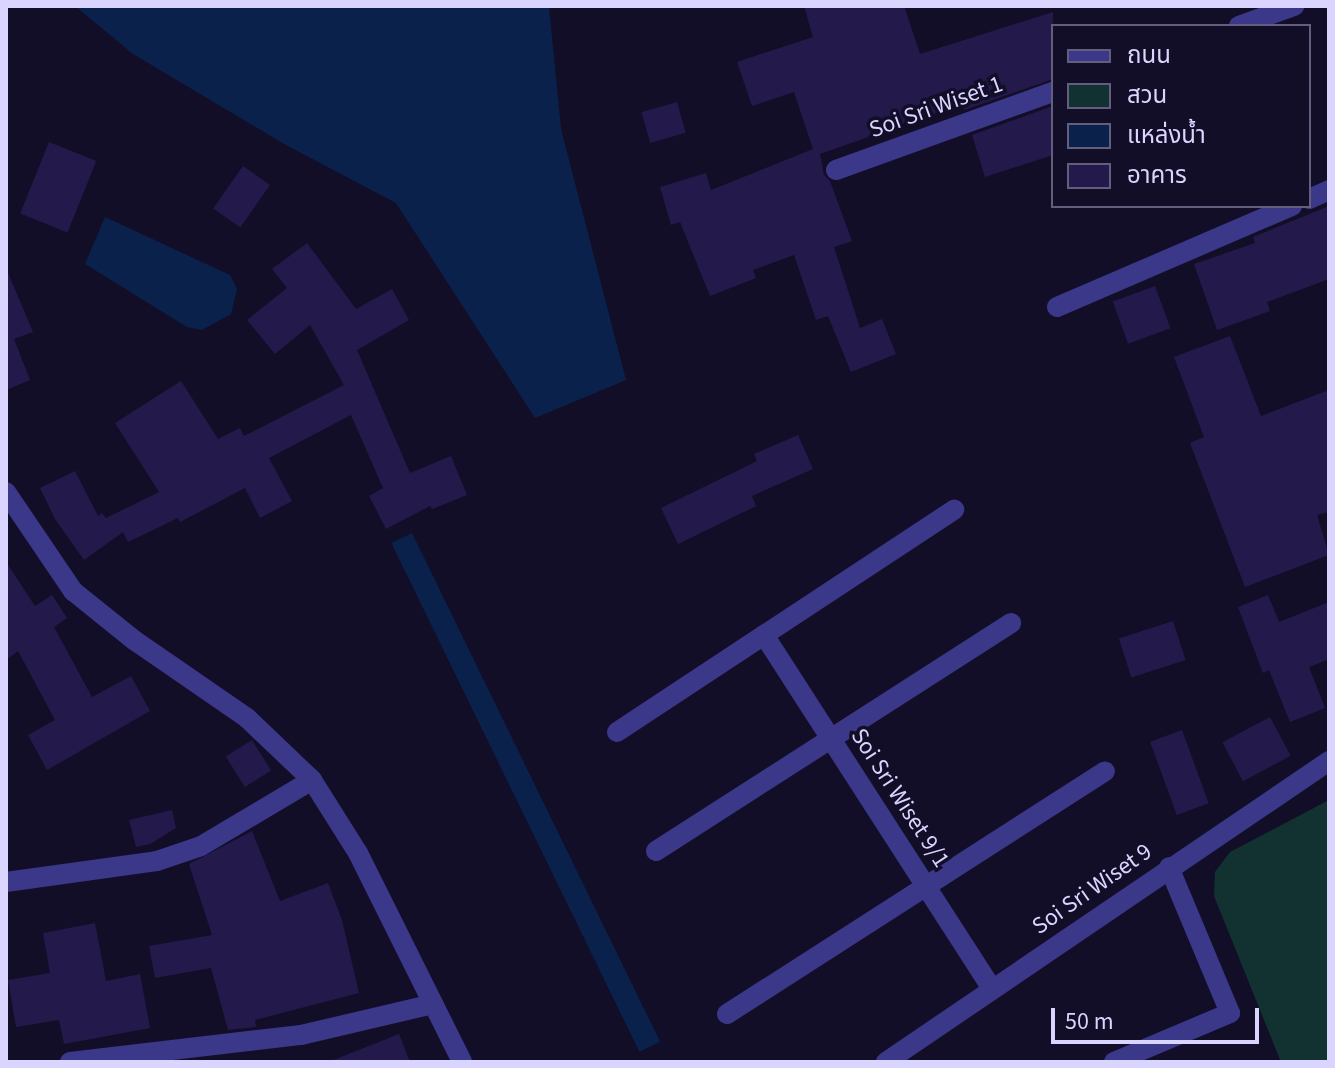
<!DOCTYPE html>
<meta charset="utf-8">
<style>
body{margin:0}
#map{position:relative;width:1335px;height:1068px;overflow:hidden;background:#130e28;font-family:"Source Sans 3","Noto Sans Thai",sans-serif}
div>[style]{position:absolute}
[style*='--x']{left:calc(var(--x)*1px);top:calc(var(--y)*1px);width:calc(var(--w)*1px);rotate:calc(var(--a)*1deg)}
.green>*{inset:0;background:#113231}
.water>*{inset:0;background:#0a214b;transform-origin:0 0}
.building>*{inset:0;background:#23194a;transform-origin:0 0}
.minor>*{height:20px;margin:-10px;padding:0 10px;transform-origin:10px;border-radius:10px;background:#3b3789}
span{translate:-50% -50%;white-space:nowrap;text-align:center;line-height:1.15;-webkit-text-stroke:7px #130e28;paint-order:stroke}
.street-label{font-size:24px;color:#dad5ff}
.frame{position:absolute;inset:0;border:8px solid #dad5ff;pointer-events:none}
.legend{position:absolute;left:1051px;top:24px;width:260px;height:184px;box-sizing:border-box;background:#130e28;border:2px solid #635e7e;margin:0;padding:10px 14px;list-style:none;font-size:24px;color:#dad5ff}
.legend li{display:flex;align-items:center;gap:16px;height:40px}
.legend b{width:40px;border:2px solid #635e7e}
.scale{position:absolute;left:1051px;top:1008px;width:208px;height:36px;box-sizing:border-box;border:4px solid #dad5ff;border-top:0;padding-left:10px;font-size:24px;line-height:28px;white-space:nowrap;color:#dad5ff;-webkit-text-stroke:6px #130e28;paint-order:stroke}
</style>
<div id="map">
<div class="green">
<i style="clip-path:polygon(1329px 800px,1329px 1062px,1281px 1062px,1214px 896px,1215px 872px,1230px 852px)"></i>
</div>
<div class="water">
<i style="clip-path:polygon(75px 6px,549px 6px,561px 129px,626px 380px,535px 418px,396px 203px,286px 145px,133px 54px)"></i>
<i style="clip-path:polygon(105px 217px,230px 275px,237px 289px,231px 314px,202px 330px,187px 327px,85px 264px)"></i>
<i style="left:412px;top:533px;width:566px;height:23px;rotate:64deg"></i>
</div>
<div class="building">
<i style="clip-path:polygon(804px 6px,904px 6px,920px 54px,1053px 12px,1053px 79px,964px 110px,962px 104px,820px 154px,824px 175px,830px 181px,852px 241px,834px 247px,860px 328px,882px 319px,896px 354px,851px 372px,828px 316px,816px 320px,794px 255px,753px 270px,756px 278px,710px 296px,680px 222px,671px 225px,660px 187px,706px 173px,711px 190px,813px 149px,794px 92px,752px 106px,737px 62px,813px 37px)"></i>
<i style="left:677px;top:102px;width:32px;height:37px;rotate:74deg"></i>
<i style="clip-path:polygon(1053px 106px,1053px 155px,985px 177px,972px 135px)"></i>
<i style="left:49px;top:142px;width:51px;height:77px;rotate:22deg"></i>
<i style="left:243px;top:166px;width:33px;height:52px;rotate:35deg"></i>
<i style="clip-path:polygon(1329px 206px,1329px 279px,1267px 302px,1270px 311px,1217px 330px,1194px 264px,1255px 243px,1253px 237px)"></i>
<i style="clip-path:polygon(307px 243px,356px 309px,392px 289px,409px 320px,357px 350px,410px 473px,451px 456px,467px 495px,432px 509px,430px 506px,386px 529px,369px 496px,383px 488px,351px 415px,269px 458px,292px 501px,260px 518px,245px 488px,180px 522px,178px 518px,128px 542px,123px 532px,84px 560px,55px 519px,40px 488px,75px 471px,98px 516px,102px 513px,106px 518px,159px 492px,115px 423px,181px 381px,218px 439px,240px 428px,244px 436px,344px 385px,310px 325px,275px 354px,247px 320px,287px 288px,272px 269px)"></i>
<i style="clip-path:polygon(6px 268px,33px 332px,14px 339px,30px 380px,6px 390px)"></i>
<i style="left:1155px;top:286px;width:45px;height:45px;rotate:70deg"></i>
<i style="clip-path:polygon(1230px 336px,1261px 416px,1329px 390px,1329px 512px,1317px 515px,1329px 555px,1245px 587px,1190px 443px,1204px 437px,1174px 357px)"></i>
<i style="clip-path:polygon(798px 435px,813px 469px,752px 496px,756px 506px,678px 544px,661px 508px,757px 461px,754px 454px)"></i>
<i style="clip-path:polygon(6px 562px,35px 606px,52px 595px,67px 618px,54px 627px,92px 697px,131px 676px,150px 711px,47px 770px,28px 735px,55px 720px,18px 651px,6px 660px)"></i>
<i style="clip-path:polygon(1268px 595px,1279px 622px,1329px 602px,1329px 659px,1309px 667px,1325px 708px,1290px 722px,1269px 670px,1263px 673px,1238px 607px)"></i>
<i style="left:1173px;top:621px;width:41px;height:57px;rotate:72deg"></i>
<i style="left:1270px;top:717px;width:44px;height:54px;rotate:62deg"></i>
<i style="left:1182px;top:730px;width:78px;height:34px;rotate:70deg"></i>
<i style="left:252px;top:740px;width:36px;height:31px;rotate:58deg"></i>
<i style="clip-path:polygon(172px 810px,176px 828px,150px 844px,136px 847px,129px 820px)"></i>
<i style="clip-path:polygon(252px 831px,280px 901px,328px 883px,342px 920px,359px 993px,255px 1020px,256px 1027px,228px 1030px,211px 968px,155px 978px,149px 946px,212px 935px,189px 864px)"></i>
<i style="clip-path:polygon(95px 923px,106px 981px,140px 974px,150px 1028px,64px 1044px,59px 1020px,16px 1027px,8px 980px,50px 973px,43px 933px)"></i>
<i style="clip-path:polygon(399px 1034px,410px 1062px,331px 1062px,331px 1061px)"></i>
</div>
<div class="minor">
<i style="--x:1239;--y:26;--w:59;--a:-20"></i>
<i style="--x:836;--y:170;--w:231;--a:-19.8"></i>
<i style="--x:1309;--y:199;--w:22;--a:-24"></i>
<i style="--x:1057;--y:307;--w:256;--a:-23.3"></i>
<i style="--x:6;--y:492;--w:120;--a:55.9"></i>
<i style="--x:73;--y:591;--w:78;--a:38.8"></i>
<i style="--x:134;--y:640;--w:137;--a:34.6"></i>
<i style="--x:247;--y:718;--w:90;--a:43.6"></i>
<i style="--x:312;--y:780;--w:86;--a:57.8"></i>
<i style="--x:358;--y:853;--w:233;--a:63.5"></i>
<i style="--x:764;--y:635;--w:421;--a:57.2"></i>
<i style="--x:617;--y:732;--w:404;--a:-33.4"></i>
<i style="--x:656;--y:851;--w:422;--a:-32.7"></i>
<i style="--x:6;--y:882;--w:152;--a:-7.9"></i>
<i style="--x:157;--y:861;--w:46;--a:-18.8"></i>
<i style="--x:201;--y:846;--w:129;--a:-30.7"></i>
<i style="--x:727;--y:1014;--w:449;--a:-32.7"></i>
<i style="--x:70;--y:1062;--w:233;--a:-6.7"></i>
<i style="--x:301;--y:1035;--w:136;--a:-13.2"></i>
<i style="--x:886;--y:1062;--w:536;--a:-34.19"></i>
<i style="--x:1114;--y:1062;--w:126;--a:-22.9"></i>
<i style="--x:1230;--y:1013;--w:158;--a:-112.7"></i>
</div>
<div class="street-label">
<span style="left:936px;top:107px;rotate:-20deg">Soi Sri Wiset 1</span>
<span style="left:900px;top:798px;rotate:57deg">Soi Sri Wiset 9/1</span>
<span style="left:1092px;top:889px;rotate:-35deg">Soi Sri Wiset 9</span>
</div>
<div class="frame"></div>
<ul class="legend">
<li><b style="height:10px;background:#3b3789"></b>ถนน</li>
<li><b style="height:22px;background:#113231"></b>สวน</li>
<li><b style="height:22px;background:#0a214b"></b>แหล่งน้ำ</li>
<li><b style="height:22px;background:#23194a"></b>อาคาร</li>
</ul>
<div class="scale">50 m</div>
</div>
